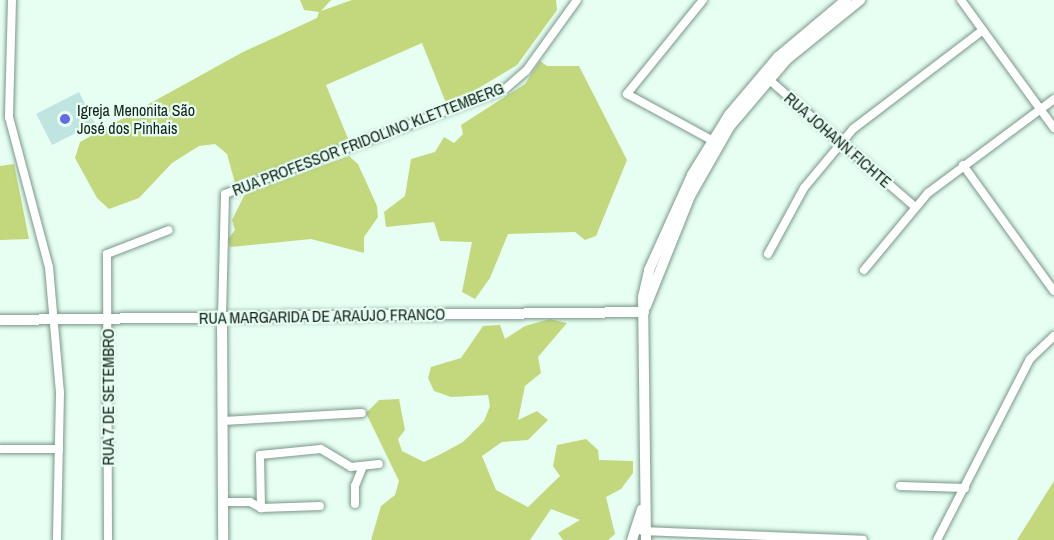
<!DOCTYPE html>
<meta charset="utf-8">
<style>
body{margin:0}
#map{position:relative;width:1054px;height:540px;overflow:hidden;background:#e6fff2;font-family:"Archivo Narrow",sans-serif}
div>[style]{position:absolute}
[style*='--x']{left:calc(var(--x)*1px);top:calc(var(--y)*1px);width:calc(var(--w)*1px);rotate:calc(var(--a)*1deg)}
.green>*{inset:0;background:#c3d87d}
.building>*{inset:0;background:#c0e4e0;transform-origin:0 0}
.roads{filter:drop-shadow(0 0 2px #7b988a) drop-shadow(0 0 2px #7b988a)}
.street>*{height:8px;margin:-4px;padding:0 4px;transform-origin:4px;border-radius:4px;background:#fff}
.secondary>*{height:10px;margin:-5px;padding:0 5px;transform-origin:5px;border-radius:5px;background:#fff}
.dots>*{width:16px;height:16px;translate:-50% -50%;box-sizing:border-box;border:3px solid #e6fff2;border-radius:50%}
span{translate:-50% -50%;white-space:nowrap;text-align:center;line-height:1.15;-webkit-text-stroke:4.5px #e6fff2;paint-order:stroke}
.poi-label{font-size:16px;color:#131f19}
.left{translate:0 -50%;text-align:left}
.street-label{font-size:16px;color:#131f19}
</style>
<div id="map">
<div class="green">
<i style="clip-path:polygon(300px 0,331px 0,321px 11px,352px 0,556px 0,557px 10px,517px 65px,467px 95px,446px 103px,422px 43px,326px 85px,349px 141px,235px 183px,227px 154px,215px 144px,199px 146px,172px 163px,139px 198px,109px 209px,97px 198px,75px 158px,80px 142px,243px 52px,317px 18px,319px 12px,304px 10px)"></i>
<i style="clip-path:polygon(540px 61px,547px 66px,579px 66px,627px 160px,596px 236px,585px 240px,575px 232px,508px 234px,490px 278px,475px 299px,462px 292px,472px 242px,440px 241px,434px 222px,386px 227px,384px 212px,405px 196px,411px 159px,435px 152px,444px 137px,454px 143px,463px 134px,461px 125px,525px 84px)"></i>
<i style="clip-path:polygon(349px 156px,358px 164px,377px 206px,378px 217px,364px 237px,364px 253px,311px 239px,230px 247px,228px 239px,235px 230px,232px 220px,245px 194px)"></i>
<i style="clip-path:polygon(14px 164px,29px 239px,0 240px,0 166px)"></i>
<i style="clip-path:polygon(550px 319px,567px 323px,538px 357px,541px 373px,525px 386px,518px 420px,537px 411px,548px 420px,528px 440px,502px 442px,482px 456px,496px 490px,528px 507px,560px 476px,553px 466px,557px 445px,586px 439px,598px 450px,599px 460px,633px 461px,633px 473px,621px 489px,606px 497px,615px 534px,608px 540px,563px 540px,558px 533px,580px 520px,551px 509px,530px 540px,371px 540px,381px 506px,395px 495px,399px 481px,366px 413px,379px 400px,399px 399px,405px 430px,398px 439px,402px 451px,424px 462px,439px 455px,463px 442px,484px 421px,490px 406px,488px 395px,451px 397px,434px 391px,428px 378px,431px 367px,461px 358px,483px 326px,500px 325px,505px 339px,525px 326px)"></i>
<i style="clip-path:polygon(1054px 481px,1054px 540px,1017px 540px)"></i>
</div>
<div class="building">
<i style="left:79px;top:92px;width:35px;height:48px;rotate:63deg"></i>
</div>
<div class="roads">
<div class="street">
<i style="--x:12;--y:0;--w:117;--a:91.5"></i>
<i style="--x:9;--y:117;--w:155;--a:75.1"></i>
<i style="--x:49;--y:267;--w:126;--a:85"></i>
<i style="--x:60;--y:393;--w:147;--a:91.2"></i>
<i style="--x:703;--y:0;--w:121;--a:129"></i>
<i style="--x:627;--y:94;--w:102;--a:28.6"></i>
<i style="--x:961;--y:0;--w:158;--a:54"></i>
<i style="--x:766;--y:77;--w:196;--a:41.1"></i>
<i style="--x:963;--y:165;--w:155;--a:54.2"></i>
<i style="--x:768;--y:254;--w:75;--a:-61.4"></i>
<i style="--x:804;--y:188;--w:77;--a:-50.3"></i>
<i style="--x:853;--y:129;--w:163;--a:-37.3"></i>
<i style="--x:864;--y:270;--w:100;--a:-50.3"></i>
<i style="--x:928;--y:193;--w:157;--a:-36.7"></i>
<i style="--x:222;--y:317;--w:123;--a:-88.6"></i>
<i style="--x:225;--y:194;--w:299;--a:-20.6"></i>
<i style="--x:505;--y:89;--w:28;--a:-41"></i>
<i style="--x:526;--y:71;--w:87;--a:-54.3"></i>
<i style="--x:223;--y:421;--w:139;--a:-3.3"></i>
<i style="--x:0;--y:449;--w:59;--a:0"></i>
<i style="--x:900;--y:486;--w:65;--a:1.8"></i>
<i style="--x:223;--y:502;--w:27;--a:0"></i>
<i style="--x:250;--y:502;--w:13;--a:29"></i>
<i style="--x:261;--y:508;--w:59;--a:-1.9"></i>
<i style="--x:355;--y:504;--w:18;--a:-90"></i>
<i style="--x:355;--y:486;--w:18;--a:-68"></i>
<i style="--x:261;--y:508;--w:53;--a:-91.1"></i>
<i style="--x:260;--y:455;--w:61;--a:-5.6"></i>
<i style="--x:321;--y:449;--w:35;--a:31"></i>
<i style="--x:351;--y:467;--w:28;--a:-6"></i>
<i style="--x:642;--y:531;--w:221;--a:2.3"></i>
<i style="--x:108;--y:540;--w:286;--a:-90.2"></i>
<i style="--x:107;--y:254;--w:66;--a:-21.2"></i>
<i style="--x:937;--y:540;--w:203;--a:-62.8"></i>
<i style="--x:1030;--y:359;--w:33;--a:-44"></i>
</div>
<div class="secondary">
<i style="--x:646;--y:306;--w:118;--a:-68.2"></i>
<i style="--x:690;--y:196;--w:81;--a:-60.3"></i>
<i style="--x:730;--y:126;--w:88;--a:-49.6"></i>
<i style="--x:787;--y:59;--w:94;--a:-38.9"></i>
<i style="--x:222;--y:317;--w:223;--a:89.7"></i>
<i style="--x:0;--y:320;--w:644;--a:-0.71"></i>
<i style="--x:632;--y:540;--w:32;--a:-72"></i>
<i style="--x:646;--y:540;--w:243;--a:-90.7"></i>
<i style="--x:643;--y:297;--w:28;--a:-77"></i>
<i style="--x:649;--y:270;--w:104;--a:-65.6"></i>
<i style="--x:692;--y:175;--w:70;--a:-58.3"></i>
<i style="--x:729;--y:115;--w:76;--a:-49.8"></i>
<i style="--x:778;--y:57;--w:89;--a:-40"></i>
</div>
</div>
<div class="dots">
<i style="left:65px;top:119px;background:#626be3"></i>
</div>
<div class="poi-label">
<span class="left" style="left:77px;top:119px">Igreja Menonita São<br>José dos Pinhais</span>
</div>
<div class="street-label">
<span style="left:368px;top:139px;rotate:-21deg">RUA PROFESSOR FRIDOLINO KLETTEMBERG</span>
<span style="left:838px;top:140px;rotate:41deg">RUA JOHANN FICHTE</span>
<span style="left:322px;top:316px;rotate:-1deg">RUA MARGARIDA DE ARAÚJO FRANCO</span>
<span style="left:108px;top:397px;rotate:-90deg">RUA 7 DE SETEMBRO</span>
</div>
</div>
